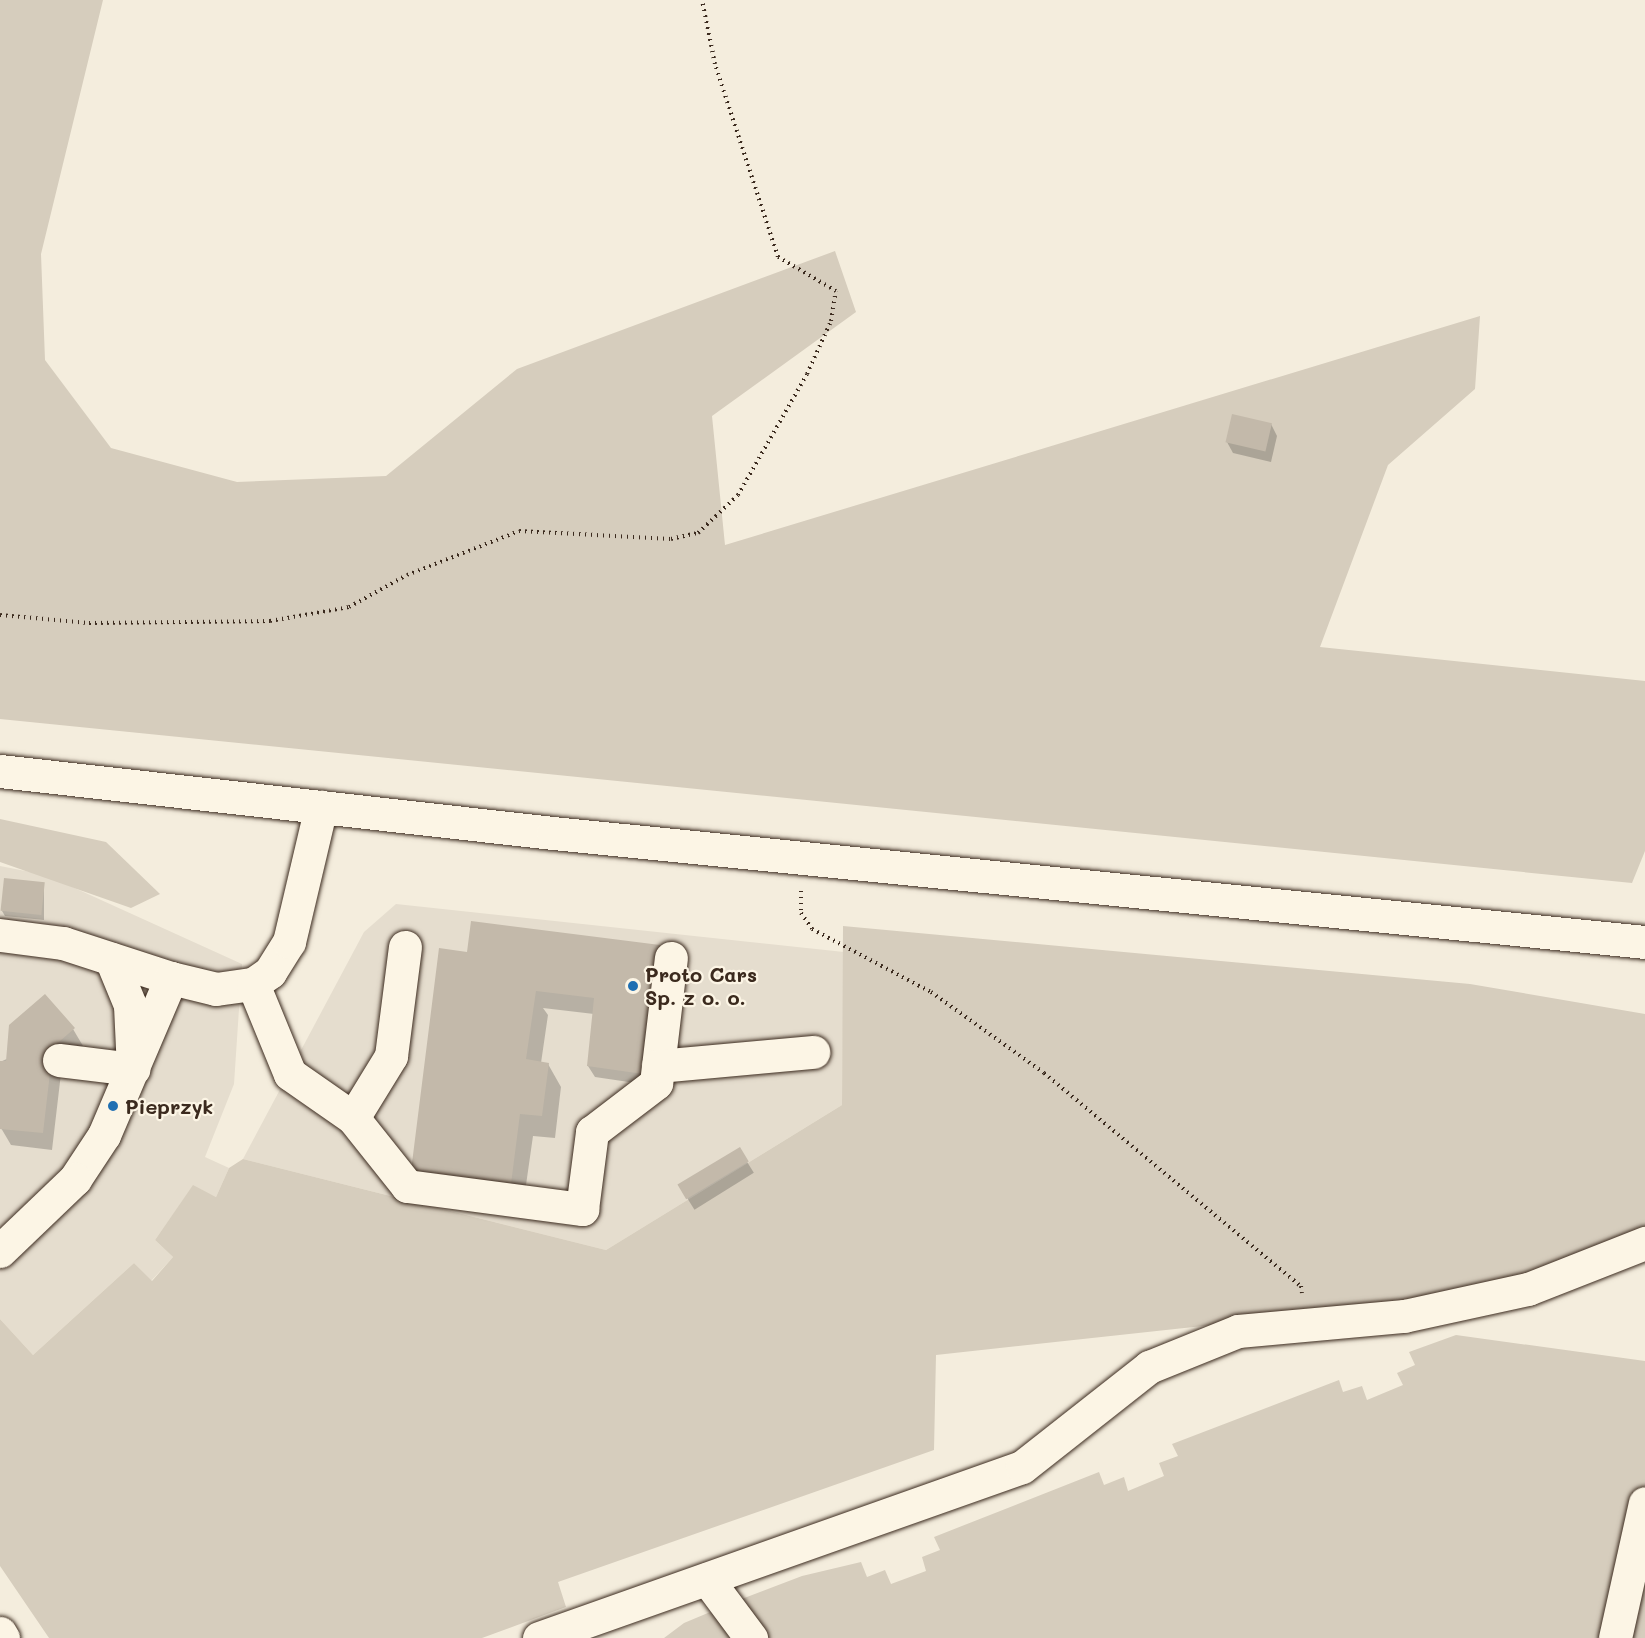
<!DOCTYPE html>
<style>
body{margin:0}
#map{position:relative;width:1645px;height:1638px;overflow:hidden;background:#f4eddd;font-family:Mali,sans-serif}
div>[style]{position:absolute}
[style*='--x']{left:calc(var(--x)*1px);top:calc(var(--y)*1px);width:calc(var(--w)*1px);rotate:calc(var(--a)*1deg)}
.built>*{inset:0;background:#e5ddce}
.green>*{inset:0;background:#d6cdbd}
.shadow>*{inset:0;background:#0003;transform-origin:0 0}
.building>*{inset:0;background:#c3b9aa;transform-origin:0 0}
.path>*{height:4px;margin-top:-2px;transform-origin:0;background:repeating-linear-gradient(90deg,#3b2a1e 0 1.5px,transparent 0 6px)}
.roads{filter:drop-shadow(0 0 2px #3b2a1e) drop-shadow(0 0 2px #3b2a1e)}
.minor>*{height:33px;margin:-16.5px;padding:0 16.5px;transform-origin:16.5px;border-radius:16.5px;background:#fcf5e5}
.major>*{height:33px;margin:-16.5px;padding:0 16.5px;transform-origin:16.5px;border-radius:16.5px;background:#fcf5e5}
.dots>*{width:16px;height:16px;translate:-50% -50%;box-sizing:border-box;border:3px solid #fcf5e5;border-radius:50%}
span{translate:-50% -50%;white-space:nowrap;text-align:center;line-height:1.15;-webkit-text-stroke:4.5px #fcf5e5;paint-order:stroke}
.poi-label{font-size:20px;color:#3b2a1e;font-weight:700}
.left{translate:0 -50%;text-align:left}
</style>
<div id="map">
<div class="built">
<i style="clip-path:polygon(0 866px,46px 875px,242px 964px,234px 1084px,205px 1157px,229px 1168px,216px 1197px,193px 1186px,155px 1240px,173px 1257px,151px 1281px,134px 1263px,33px 1355px,0 1319px)"></i>
<i style="clip-path:polygon(396px 904px,844px 952px,842px 1105px,606px 1250px,243px 1159px,364px 932px)"></i>
</div>
<div class="green">
<i style="clip-path:polygon(0 0,103px 0,41px 254px,45px 360px,111px 448px,237px 482px,386px 476px,517px 369px,835px 251px,856px 312px,712px 416px,725px 545px,1480px 316px,1475px 389px,1388px 465px,1320px 647px,1645px 681px,1645px 851px,1632px 883px,0 719px)"></i>
<i style="clip-path:polygon(0 819px,106px 842px,160px 894px,131px 908px,0 862px)"></i>
<i style="clip-path:polygon(843px 926px,1470px 984px,1645px 1014px,1645px 1228px,1521px 1278px,1397px 1305px,936px 1355px,934px 1450px,558px 1582px,566px 1607px,482px 1638px,49px 1638px,0 1566px,0 1319px,33px 1355px,134px 1263px,152px 1281px,173px 1257px,155px 1240px,193px 1185px,216px 1197px,229px 1168px,243px 1159px,606px 1250px,842px 1105px)"></i>
<i style="clip-path:polygon(1456px 1335px,1645px 1361px,1645px 1638px,664px 1638px,684px 1623px,739px 1600px,802px 1576px,861px 1562px,867px 1577px,885px 1570px,891px 1584px,926px 1571px,922px 1557px,940px 1550px,934px 1537px,1099px 1472px,1104px 1485px,1124px 1477px,1128px 1491px,1164px 1476px,1159px 1463px,1178px 1456px,1172px 1444px,1339px 1380px,1343px 1392px,1362px 1386px,1367px 1400px,1403px 1385px,1397px 1373px,1415px 1365px,1409px 1352px)"></i>
</div>
<div class="shadow">
<i style="clip-path:polygon(1271px 424px,1277px 436px,1271px 462px,1233px 453px,1227px 442px)"></i>
<i style="clip-path:polygon(44px 884px,44px 920px,5px 916px,2px 911px)"></i>
<i style="clip-path:polygon(659px 946px,649px 1085px,595px 1077px,588px 1066px,594px 1014px,543px 1008px,548px 1015px,541px 1063px,548px 1064px,561px 1087px,555px 1138px,533px 1136px,523px 1206px,425px 1194px,468px 954px)"></i>
<i style="clip-path:polygon(73px 1029px,83px 1046px,62px 1065px,52px 1150px,11px 1145px,1px 1128px,0 1062px)"></i>
<i style="left:739px;top:1149px;width:28px;height:70px;rotate:58deg"></i>
</div>
<div class="building">
<i style="left:1232px;top:414px;width:41px;height:29px;rotate:13deg"></i>
<i style="left:4px;top:878px;width:41px;height:33px;rotate:6deg"></i>
<i style="clip-path:polygon(471px 921px,660px 945px,643px 1074px,587px 1066px,594px 998px,536px 991px,526px 1059px,549px 1063px,542px 1116px,520px 1114px,511px 1184px,411px 1171px,439px 948px,467px 952px)"></i>
<i style="clip-path:polygon(45px 994px,75px 1028px,53px 1047px,43px 1133px,0 1129px,0 1061px,6px 1061px,9px 1025px)"></i>
<i style="left:740px;top:1147px;width:17px;height:73px;rotate:59deg"></i>
</div>
<div class="path">
<i style="--x:0;--y:615;--w:89;--a:5.1"></i>
<i style="--x:89;--y:623;--w:181;--a:-0.6"></i>
<i style="--x:270;--y:621;--w:80;--a:-10"></i>
<i style="--x:349;--y:607;--w:66;--a:-28.9"></i>
<i style="--x:407;--y:575;--w:120;--a:-21.4"></i>
<i style="--x:519;--y:531;--w:152;--a:3"></i>
<i style="--x:671;--y:539;--w:28;--a:-13"></i>
<i style="--x:698;--y:533;--w:55;--a:-43.5"></i>
<i style="--x:738;--y:495;--w:139;--a:-60.3"></i>
<i style="--x:807;--y:374;--w:58;--a:-65.6"></i>
<i style="--x:831;--y:321;--w:30;--a:-81"></i>
<i style="--x:836;--y:291;--w:67;--a:-149.6"></i>
<i style="--x:778;--y:257;--w:203;--a:-108.1"></i>
<i style="--x:715;--y:64;--w:65;--a:-101.5"></i>
<i style="--x:801;--y:891;--w:22;--a:90"></i>
<i style="--x:801;--y:913;--w:19;--a:55"></i>
<i style="--x:812;--y:929;--w:135;--a:27.9"></i>
<i style="--x:931;--y:992;--w:139;--a:35.6"></i>
<i style="--x:1044;--y:1073;--w:334;--a:39.7"></i>
<i style="--x:1301;--y:1286;--w:7;--a:82"></i>
</div>
<div class="roads">
<div class="minor">
<i style="--x:0;--y:935;--w:64;--a:7.2"></i>
<i style="--x:63;--y:943;--w:114;--a:18"></i>
<i style="--x:171;--y:978;--w:171;--a:113.1"></i>
<i style="--x:104;--y:1135;--w:53;--a:123.4"></i>
<i style="--x:75;--y:1179;--w:104;--a:136.2"></i>
<i style="--x:171;--y:978;--w:46;--a:13.7"></i>
<i style="--x:216;--y:989;--w:37;--a:-8"></i>
<i style="--x:253;--y:984;--w:21;--a:-35"></i>
<i style="--x:270;--y:972;--w:36;--a:-58"></i>
<i style="--x:289;--y:942;--w:139;--a:-76.7"></i>
<i style="--x:253;--y:984;--w:97;--a:67.7"></i>
<i style="--x:290;--y:1074;--w:77;--a:34.9"></i>
<i style="--x:353;--y:1118;--w:87;--a:51.5"></i>
<i style="--x:407;--y:1186;--w:177;--a:7.5"></i>
<i style="--x:582;--y:1209;--w:78;--a:-82.6"></i>
<i style="--x:592;--y:1132;--w:81;--a:-37.4"></i>
<i style="--x:656;--y:1083;--w:126;--a:-83.2"></i>
<i style="--x:59;--y:1060;--w:75;--a:6.9"></i>
<i style="--x:133;--y:1069;--w:64;--a:-92.7"></i>
<i style="--x:130;--y:1005;--w:50;--a:-112.4"></i>
<i style="--x:658;--y:1066;--w:156;--a:-5.2"></i>
<i style="--x:353;--y:1118;--w:73;--a:-58.5"></i>
<i style="--x:391;--y:1056;--w:110;--a:-82.7"></i>
<i style="--x:707;--y:1579;--w:74;--a:53.3"></i>
<i style="--x:539;--y:1638;--w:512;--a:-19.5"></i>
<i style="--x:1022;--y:1467;--w:162;--a:-38.2"></i>
<i style="--x:1149;--y:1367;--w:96;--a:-22"></i>
<i style="--x:1238;--y:1331;--w:167;--a:-5.2"></i>
<i style="--x:1404;--y:1316;--w:127;--a:-12.3"></i>
<i style="--x:1528;--y:1289;--w:126;--a:-21.5"></i>
<i style="--x:1615;--y:1638;--w:138;--a:-77.5"></i>
</div>
<div class="major">
<i style="--x:0;--y:771;--w:556;--a:6.4"></i>
<i style="--x:553;--y:833;--w:1097;--a:5.7"></i>
<i style="--x:0;--y:1633;--w:6;--a:59"></i>
</div>
</div>
<div class="dots">
<i style="left:633px;top:986px;background:#1f6fb2"></i>
<i style="left:113px;top:1106px;background:#1f6fb2"></i>
</div>
<div class="poi-label">
<span class="left" style="left:645px;top:986px">Proto Cars<br>Sp. z o. o.</span>
<span class="left" style="left:125px;top:1106px">Pieprzyk</span>
</div>
</div>
